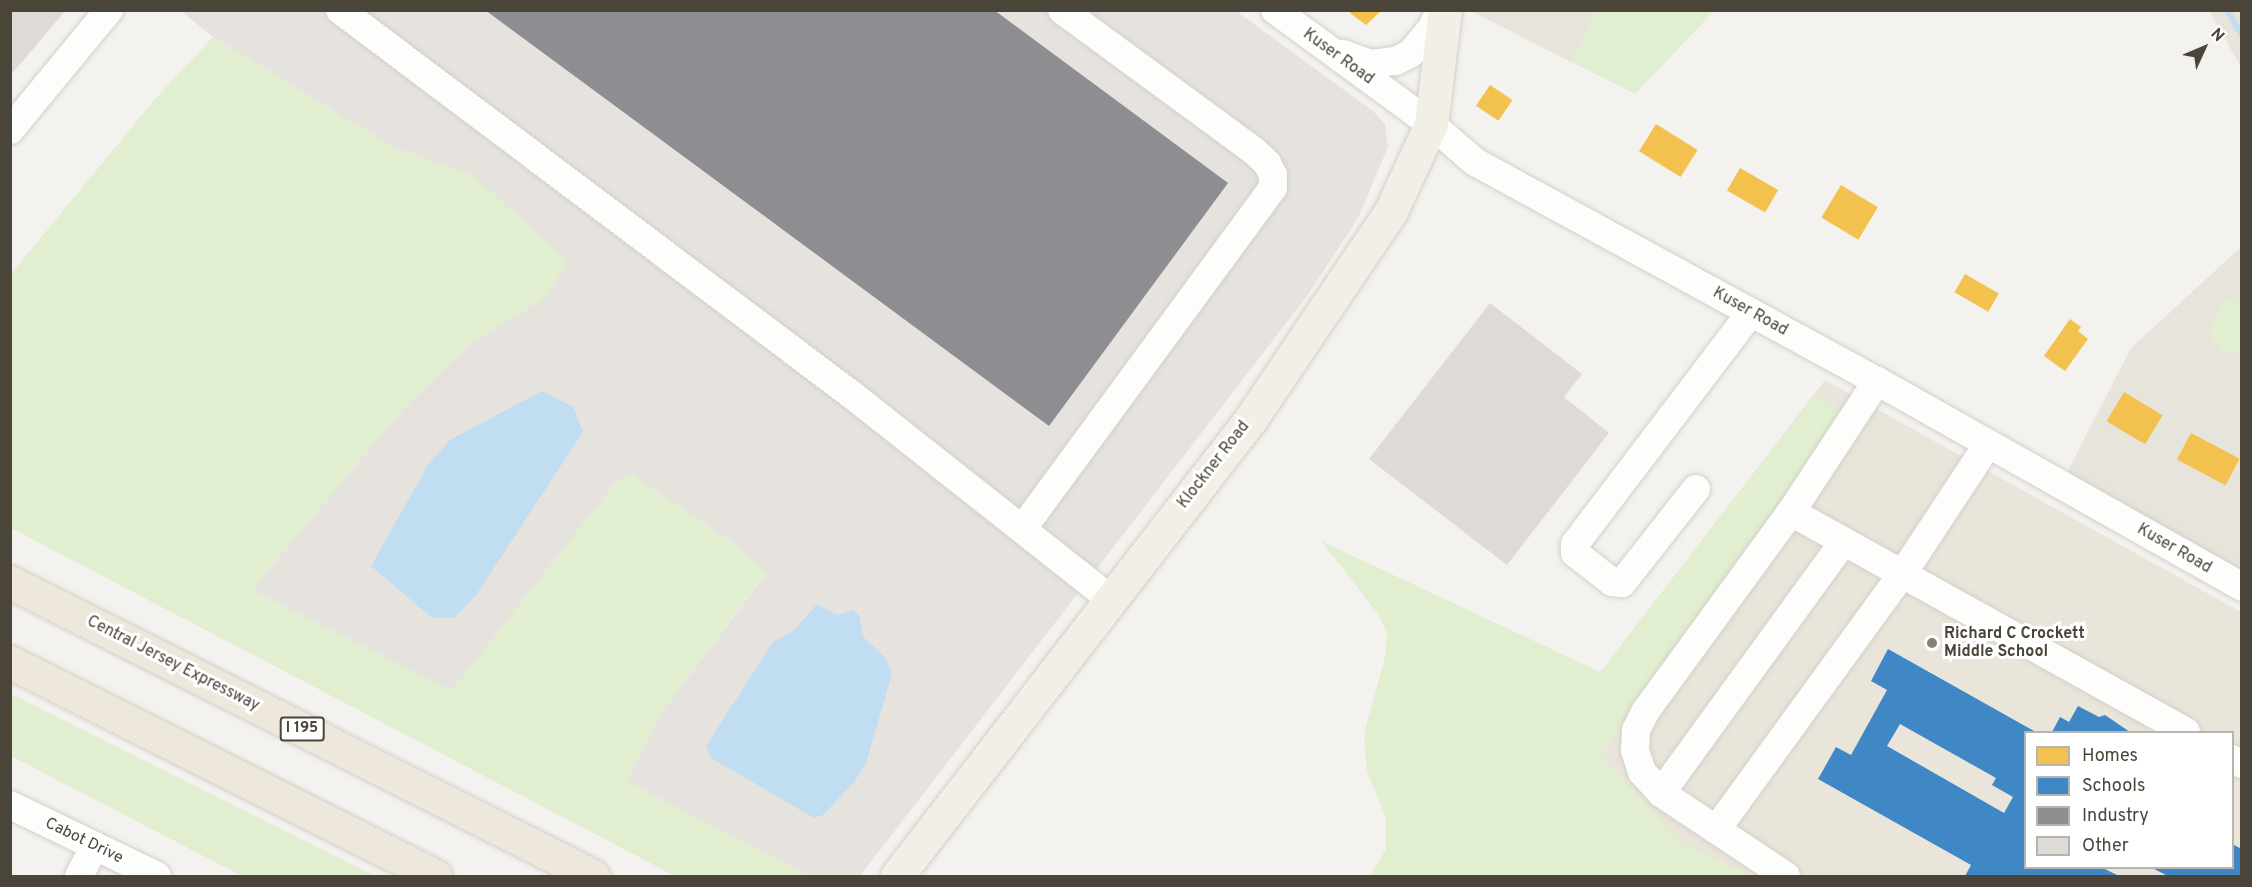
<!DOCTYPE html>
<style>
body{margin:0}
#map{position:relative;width:2252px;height:887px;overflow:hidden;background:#f4f2ee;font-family:Overpass,sans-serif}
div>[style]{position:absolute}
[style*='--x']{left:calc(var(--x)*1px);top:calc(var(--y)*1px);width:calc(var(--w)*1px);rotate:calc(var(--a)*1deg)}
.residential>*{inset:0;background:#e7e4dc}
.industrial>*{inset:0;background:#e6e2de}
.education>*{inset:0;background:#eae5da}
.green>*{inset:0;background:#e1eecf}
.parking>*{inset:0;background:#e6e3df}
.water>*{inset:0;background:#c0ddf1}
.homes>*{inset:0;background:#f2c14e;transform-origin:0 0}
.schools>*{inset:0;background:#3f88c5}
.industry>*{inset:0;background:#8d8d92}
.stream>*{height:6px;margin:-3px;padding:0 3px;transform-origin:3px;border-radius:3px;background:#c0ddf1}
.building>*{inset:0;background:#dedbd6}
.roads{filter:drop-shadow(0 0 2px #d2d0cb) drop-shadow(0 0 2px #d2d0cb)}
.minor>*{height:28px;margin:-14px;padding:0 14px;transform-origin:14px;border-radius:14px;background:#fdfdfc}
.major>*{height:33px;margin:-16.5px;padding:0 16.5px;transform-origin:16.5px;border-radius:16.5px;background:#f2efe6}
.highway>*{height:33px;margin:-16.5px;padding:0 16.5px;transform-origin:16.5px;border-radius:16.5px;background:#ede8db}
.dots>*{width:16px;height:16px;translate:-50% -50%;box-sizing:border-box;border:3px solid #fff;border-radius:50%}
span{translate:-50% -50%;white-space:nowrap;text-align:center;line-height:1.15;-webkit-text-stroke:6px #fff;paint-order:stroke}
.shield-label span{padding:2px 4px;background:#fff;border:2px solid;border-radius:4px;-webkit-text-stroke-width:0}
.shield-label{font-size:15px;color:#4b4439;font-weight:700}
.street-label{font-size:16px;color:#4b4439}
.poi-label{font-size:16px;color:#4b4439;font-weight:700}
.left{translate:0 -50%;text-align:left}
.frame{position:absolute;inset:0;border:12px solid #4b4439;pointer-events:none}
.legend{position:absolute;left:2024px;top:731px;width:210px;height:138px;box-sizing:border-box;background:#fff;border:2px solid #b7b4b0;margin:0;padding:8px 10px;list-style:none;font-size:18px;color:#4b4439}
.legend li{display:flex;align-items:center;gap:12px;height:30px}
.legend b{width:30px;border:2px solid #b7b4b0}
.north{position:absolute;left:2174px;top:18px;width:60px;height:60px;-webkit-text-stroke:4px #fff;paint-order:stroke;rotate:46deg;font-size:16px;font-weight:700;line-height:24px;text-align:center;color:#4b4439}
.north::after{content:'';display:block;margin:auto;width:21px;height:27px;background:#4b4439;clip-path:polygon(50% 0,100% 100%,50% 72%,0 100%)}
</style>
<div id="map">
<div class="residential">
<i style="clip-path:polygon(1471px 11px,1596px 11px,1571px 62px)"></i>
<i style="clip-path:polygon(2209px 11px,2241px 11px,2241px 67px)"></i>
<i style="clip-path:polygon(2241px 247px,2241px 589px,2059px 488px,2131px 348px)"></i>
</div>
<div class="industrial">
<i style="clip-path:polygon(181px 11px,1236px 11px,1373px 111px,1385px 124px,1388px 147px,1358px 218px,1307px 296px,860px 876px,809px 876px,626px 781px,663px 710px,767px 573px,736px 545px,631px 474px,616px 482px,452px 691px,252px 590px,401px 411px,465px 348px,548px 295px,472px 175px,393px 147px,213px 37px)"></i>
</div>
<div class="education">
<i style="clip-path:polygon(evenodd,1825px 380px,2241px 612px,2241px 876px,1467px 876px,1533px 760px,1825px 380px,2026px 732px,2232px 732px,2232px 868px,2026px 868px,2026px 732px)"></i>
</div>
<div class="green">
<i style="clip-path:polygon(1596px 11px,1596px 10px,1714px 11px,1635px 94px,1571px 62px)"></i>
<i style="clip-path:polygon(213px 37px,393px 147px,472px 175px,568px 260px,548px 295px,465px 348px,401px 411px,252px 590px,452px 691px,616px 482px,631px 474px,736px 545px,767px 572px,663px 710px,626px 781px,809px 876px,675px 876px,11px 528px,11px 274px,155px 99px)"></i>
<i style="clip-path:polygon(2224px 296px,2241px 305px,2241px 351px,2221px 351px,2209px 333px)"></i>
<i style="clip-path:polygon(1814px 396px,1843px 411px,1600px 756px,1683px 843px,1749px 876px,1370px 876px,1386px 849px,1386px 818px,1367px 771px,1364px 734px,1385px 657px,1387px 634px,1379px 615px,1321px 541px,1600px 672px)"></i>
<i style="clip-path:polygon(11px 694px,375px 876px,242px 876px,11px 756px)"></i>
</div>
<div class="parking">
<i style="clip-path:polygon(1017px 11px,1080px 11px,1086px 14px,1089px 11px,1107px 11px,1252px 118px,1220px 163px,1064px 45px,1073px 33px,1068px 29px,1058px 40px)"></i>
<i style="clip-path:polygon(1239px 191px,1269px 214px,1088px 461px,1058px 436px,1142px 323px,1154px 332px,1162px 320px,1151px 311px)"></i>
</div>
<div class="water">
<i style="clip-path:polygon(542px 391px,573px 407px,583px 432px,476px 595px,454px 618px,431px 617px,371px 566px,428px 465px,450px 440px)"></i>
<i style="clip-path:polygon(817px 604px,837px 615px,852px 610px,859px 615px,863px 637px,885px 657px,892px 674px,866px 763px,854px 782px,823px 815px,814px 818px,711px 758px,706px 746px,773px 642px,794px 630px)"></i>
</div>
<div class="homes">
<i style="clip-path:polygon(1352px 10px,1382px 10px,1366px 25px,1350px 13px)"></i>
<i style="left:1490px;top:85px;width:27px;height:25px;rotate:34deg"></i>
<i style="left:1656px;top:124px;width:49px;height:32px;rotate:32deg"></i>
<i style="left:1740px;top:168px;width:44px;height:26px;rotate:30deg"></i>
<i style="left:1841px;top:185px;width:43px;height:38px;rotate:31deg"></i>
<i style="left:1965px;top:274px;width:39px;height:21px;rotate:30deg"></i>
<i style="clip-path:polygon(2070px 319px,2081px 327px,2078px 331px,2088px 339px,2065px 371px,2044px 356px)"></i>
<i style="left:2124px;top:392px;width:45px;height:34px;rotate:31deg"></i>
<i style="left:2191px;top:433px;width:55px;height:30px;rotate:28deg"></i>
</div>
<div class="schools">
<i style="clip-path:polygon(evenodd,1888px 649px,2036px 732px,2026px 732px,2026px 868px,2103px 868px,2119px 876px,1965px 876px,1971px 865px,1818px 779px,1836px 747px,1851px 755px,1887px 690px,1871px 681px,1888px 649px,1900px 724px,1996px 778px,1992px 785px,2013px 797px,2004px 813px,1887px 746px,1900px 724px)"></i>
<i style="clip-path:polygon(2078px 706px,2099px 717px,2105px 715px,2130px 732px,2052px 732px,2060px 717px,2069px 722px)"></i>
<i style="clip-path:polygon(2232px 844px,2242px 849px,2242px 876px,2168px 876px,2152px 868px,2232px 868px)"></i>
</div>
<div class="industry">
<i style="clip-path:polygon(485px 10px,994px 10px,1228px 183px,1049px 426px)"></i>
</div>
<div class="stream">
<i style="--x:2227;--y:10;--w:29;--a:59"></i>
</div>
<div class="building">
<i style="clip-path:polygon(10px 10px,66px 10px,10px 76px)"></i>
<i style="clip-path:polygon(1490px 303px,1582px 374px,1564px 397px,1609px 433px,1507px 565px,1369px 459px)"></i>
</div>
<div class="roads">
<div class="minor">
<i style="--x:340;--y:10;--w:641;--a:36.94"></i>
<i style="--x:852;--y:395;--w:329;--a:38.3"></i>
<i style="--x:1275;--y:10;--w:193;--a:36.2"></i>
<i style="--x:1431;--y:124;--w:58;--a:40.8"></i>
<i style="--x:1475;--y:162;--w:458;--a:28.6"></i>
<i style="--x:1877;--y:381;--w:419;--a:29.4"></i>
<i style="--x:1343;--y:54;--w:29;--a:20"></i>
<i style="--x:1370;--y:64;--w:26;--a:-7"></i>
<i style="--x:1396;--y:61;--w:17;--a:-28"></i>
<i style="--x:1411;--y:53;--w:33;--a:-50"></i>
<i style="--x:1432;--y:28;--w:20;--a:-66"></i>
<i style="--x:10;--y:130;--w:156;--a:-50.5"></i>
<i style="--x:1696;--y:489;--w:120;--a:128.2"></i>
<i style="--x:1622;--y:583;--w:10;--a:-174"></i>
<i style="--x:1612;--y:582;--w:47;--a:-141.9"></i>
<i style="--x:1575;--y:553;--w:9;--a:-90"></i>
<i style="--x:1575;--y:544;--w:291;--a:-52.8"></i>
<i style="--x:1791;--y:512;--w:452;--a:29.1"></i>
<i style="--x:1023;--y:528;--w:422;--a:-53.7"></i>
<i style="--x:1273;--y:188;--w:13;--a:-90"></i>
<i style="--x:1273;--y:175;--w:13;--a:-117"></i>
<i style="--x:1267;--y:163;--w:18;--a:-137"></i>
<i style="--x:1254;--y:151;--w:238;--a:-143.7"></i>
<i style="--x:2232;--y:759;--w:11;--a:27"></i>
<i style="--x:1661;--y:793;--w:311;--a:-54"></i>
<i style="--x:10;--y:805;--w:163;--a:25.8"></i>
<i style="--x:1716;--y:830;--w:318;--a:-54"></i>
<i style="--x:1903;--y:573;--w:154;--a:-56.6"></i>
<i style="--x:79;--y:876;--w:34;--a:-62"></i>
<i style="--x:1786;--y:876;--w:150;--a:-146.4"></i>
<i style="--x:1661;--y:793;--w:28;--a:-132"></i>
<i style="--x:1642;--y:772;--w:23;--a:-108"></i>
<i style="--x:1635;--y:750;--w:20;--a:-87"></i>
<i style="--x:1636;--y:730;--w:20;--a:-63"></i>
<i style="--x:1645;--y:712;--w:248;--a:-53.9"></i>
<i style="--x:1791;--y:512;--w:157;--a:-56.7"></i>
</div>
<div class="major">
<i style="--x:897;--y:876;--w:577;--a:-52.26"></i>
<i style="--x:1250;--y:420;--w:252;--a:-56"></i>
<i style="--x:1391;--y:211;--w:96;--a:-65.3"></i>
<i style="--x:1431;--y:124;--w:115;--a:-83"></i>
</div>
<div class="highway">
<i style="--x:10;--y:582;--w:653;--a:26.76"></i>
<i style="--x:10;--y:662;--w:476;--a:26.7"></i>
</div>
</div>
<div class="dots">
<i style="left:1932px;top:643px;background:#868178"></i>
</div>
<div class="shield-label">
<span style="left:302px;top:729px">I 195</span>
</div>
<div class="street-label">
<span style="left:1338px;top:57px;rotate:36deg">Kuser Road</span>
<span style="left:1750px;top:312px;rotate:29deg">Kuser Road</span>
<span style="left:1214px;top:465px;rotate:-52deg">Klockner Road</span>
<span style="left:2174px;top:549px;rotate:30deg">Kuser Road</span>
<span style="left:173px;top:664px;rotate:27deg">Central Jersey Expressway</span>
<span style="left:84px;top:841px;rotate:26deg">Cabot Drive</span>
</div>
<div class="poi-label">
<span class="left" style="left:1944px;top:643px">Richard C Crockett<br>Middle School</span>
</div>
<div class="frame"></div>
<ul class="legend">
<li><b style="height:16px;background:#f2c14e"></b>Homes</li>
<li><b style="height:16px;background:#3f88c5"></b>Schools</li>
<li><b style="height:16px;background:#8d8d92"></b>Industry</li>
<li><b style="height:16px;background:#dedbd6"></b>Other</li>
</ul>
<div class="north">N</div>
</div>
